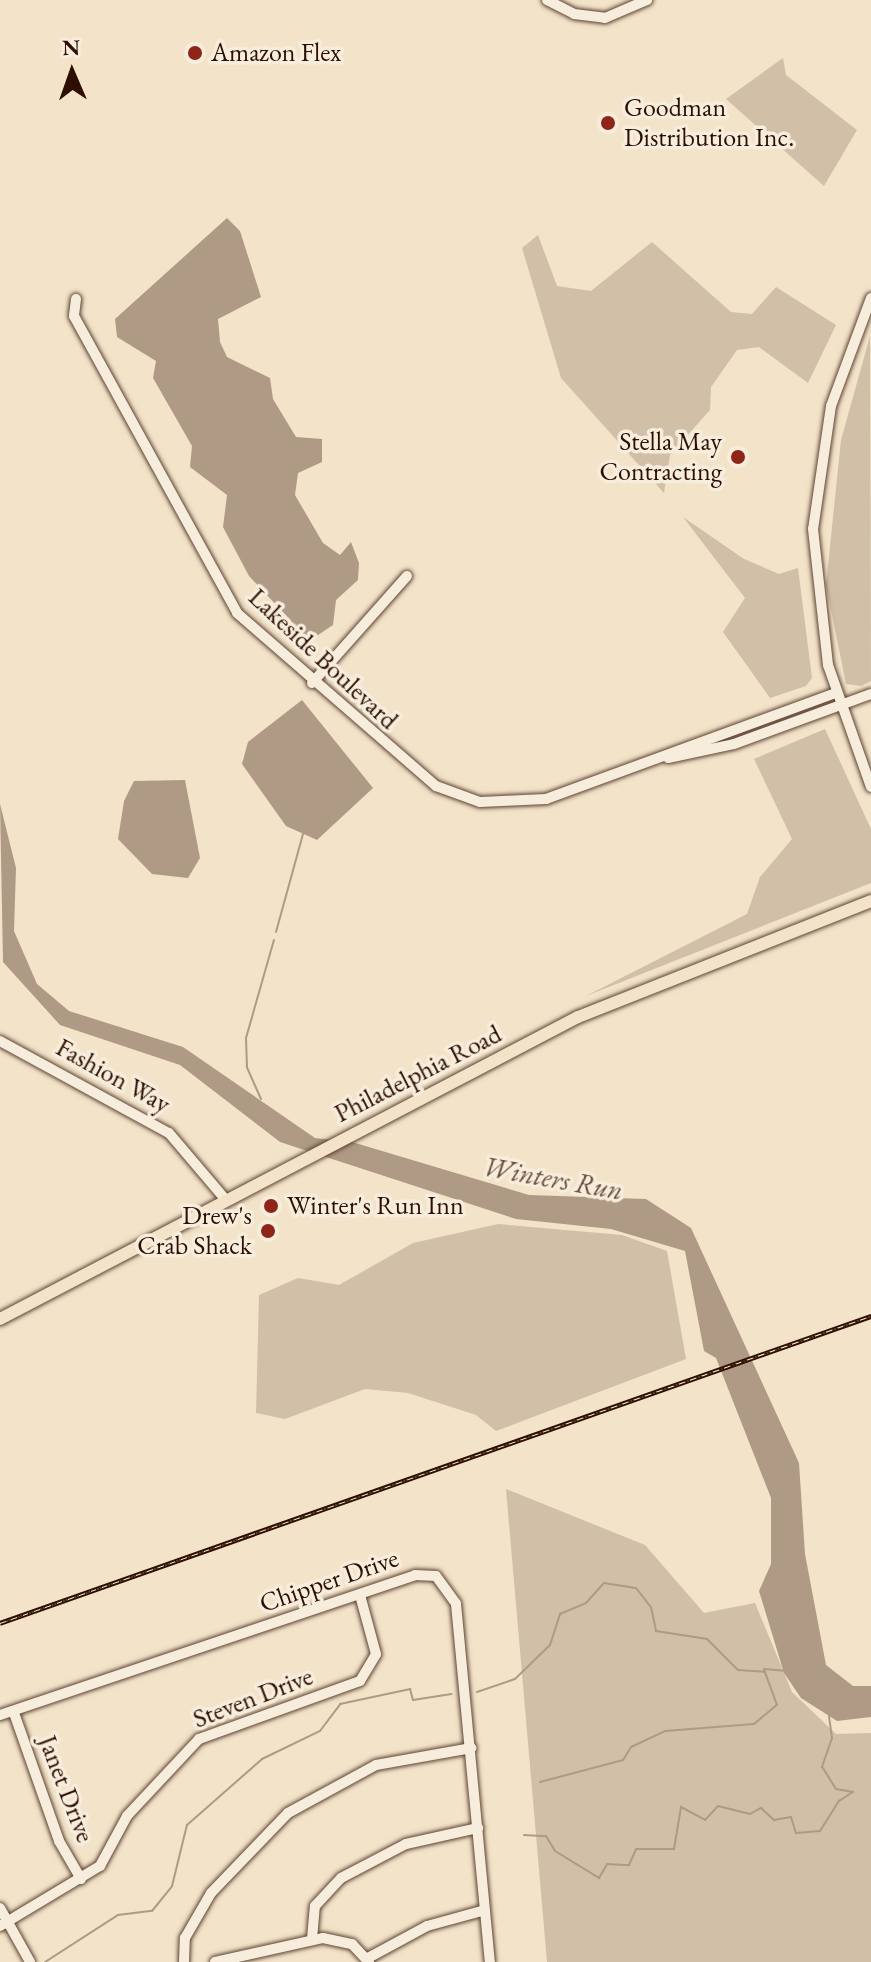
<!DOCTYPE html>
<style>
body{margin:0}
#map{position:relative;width:871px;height:1962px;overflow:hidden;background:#f2e3c9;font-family:"EB Garamond",serif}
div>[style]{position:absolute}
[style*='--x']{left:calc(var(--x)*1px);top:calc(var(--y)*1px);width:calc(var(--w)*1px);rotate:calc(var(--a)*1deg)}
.green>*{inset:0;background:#d1bfa7}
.water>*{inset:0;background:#af9b85}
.stream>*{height:2px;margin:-1px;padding:0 1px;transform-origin:1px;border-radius:1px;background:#af9b85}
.roads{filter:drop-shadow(0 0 2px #5e4332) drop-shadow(0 0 2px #5e4332)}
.minor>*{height:10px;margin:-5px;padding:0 5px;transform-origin:5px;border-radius:5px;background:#f7eddc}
.major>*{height:12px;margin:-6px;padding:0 6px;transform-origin:6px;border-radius:6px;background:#f2e3c9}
.rail>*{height:5px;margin-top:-2.5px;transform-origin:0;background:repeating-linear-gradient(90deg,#f7eddc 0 6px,#2d0e00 0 12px);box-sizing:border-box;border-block:2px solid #2d0e00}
.dots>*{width:22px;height:22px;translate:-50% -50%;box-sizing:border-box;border:4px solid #f7eddc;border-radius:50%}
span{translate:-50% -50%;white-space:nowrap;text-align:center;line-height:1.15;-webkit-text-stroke:7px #f7eddc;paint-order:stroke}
.poi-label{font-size:26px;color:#2d0e00}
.left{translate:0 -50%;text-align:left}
.right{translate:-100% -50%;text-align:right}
.street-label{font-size:26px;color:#2d0e00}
.water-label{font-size:28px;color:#684d3c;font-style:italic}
.north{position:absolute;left:32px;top:32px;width:80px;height:80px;-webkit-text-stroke:6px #f7eddc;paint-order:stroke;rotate:358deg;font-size:22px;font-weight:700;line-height:32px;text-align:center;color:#2d0e00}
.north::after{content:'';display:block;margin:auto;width:28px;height:36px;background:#2d0e00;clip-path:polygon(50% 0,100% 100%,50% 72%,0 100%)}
</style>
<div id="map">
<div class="green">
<i style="clip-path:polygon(783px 58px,786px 75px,857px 130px,824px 186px,726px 99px)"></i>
<i style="clip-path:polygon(538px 235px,557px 286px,591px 291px,652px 242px,731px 312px,752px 314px,776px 287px,836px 325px,808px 383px,759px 347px,737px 350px,711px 387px,710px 410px,670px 455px,664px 493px,561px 378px,522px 248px)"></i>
<i style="clip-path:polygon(870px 336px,871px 681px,861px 686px,846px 684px,826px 585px,841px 440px)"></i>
<i style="clip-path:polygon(683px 517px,744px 559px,779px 574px,798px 568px,812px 678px,806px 686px,770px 698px,723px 632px,745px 598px)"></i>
<i style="clip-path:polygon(825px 729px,871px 829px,871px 883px,586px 996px,747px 914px,760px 877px,792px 839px,754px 759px)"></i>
<i style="clip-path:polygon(498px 1224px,622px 1235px,667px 1251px,686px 1359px,496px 1431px,476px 1415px,408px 1393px,365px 1389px,285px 1419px,256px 1413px,259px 1295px,298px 1278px,339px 1285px,413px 1243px)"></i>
<i style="clip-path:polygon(506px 1489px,645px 1545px,704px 1613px,755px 1603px,792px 1692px,836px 1734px,871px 1733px,871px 1962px,547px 1962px)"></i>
</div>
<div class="water">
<i style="clip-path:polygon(227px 218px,240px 231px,261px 297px,218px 319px,220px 342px,227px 357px,270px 378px,273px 399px,296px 437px,322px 439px,322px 462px,298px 473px,295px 495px,323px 543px,340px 555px,351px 542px,359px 563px,358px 580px,336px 600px,333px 625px,309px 641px,299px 640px,293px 623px,249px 576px,223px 527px,227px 495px,190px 467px,192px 446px,153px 378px,156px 361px,117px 337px,115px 319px)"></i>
<i style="clip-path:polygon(302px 700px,373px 788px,317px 840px,286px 826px,242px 764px,248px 742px)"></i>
<i style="clip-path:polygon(185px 780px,200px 858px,188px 878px,152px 874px,118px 839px,124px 801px,134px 781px)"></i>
<i style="clip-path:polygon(0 804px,16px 868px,14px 931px,37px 984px,69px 1011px,183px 1047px,315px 1138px,352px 1142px,529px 1195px,646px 1199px,691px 1228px,799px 1463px,805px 1554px,826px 1665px,853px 1686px,871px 1686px,871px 1717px,837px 1721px,801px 1698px,784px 1673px,759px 1591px,771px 1564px,771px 1498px,716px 1358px,704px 1351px,685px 1251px,611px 1229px,516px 1219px,280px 1142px,180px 1065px,60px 1025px,3px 962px)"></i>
</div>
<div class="stream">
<i style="--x:276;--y:932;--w:102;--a:-74.6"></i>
<i style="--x:261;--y:1099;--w:35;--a:-114"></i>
<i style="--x:247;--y:1067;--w:29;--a:-92"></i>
<i style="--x:246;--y:1038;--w:102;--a:-74.1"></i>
<i style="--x:477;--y:1692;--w:40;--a:-18.9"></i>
<i style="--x:515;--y:1679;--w:49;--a:-44.2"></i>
<i style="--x:550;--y:1645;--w:33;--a:-72"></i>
<i style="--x:560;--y:1614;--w:28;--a:-23"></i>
<i style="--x:586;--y:1603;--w:27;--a:-48"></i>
<i style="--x:604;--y:1583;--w:32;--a:9"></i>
<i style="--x:636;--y:1588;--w:24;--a:52"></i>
<i style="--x:651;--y:1607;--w:25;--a:78"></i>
<i style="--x:656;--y:1631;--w:52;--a:8.9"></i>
<i style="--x:707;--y:1639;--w:44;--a:45"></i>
<i style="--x:738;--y:1670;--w:27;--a:4"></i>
<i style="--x:540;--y:1782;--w:86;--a:-14.8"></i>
<i style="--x:623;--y:1760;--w:15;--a:-58"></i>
<i style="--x:631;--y:1747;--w:38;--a:-25"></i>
<i style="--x:665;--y:1731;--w:89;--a:-4.5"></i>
<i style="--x:754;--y:1724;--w:30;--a:-40"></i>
<i style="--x:777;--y:1705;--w:38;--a:-110"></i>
<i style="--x:764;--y:1669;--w:21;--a:5"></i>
<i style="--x:524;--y:1835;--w:22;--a:3"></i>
<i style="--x:546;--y:1836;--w:17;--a:59"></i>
<i style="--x:555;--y:1851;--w:52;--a:31.5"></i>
<i style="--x:599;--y:1878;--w:16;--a:-60"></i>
<i style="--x:607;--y:1864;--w:22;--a:3"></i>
<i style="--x:629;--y:1865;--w:17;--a:-66"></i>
<i style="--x:636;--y:1849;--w:38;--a:0"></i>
<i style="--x:674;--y:1849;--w:43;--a:-80.5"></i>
<i style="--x:681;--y:1807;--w:27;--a:28"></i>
<i style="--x:705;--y:1820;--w:19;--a:-47"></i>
<i style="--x:718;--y:1806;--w:33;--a:14"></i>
<i style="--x:750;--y:1814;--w:13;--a:-29"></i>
<i style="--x:761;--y:1808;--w:18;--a:43"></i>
<i style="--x:774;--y:1820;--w:17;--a:-10"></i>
<i style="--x:791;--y:1817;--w:17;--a:73"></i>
<i style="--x:796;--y:1833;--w:24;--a:-5"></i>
<i style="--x:820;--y:1831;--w:36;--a:-58"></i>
<i style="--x:839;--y:1801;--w:17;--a:-33"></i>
<i style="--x:853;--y:1792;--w:17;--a:-170"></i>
<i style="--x:836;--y:1789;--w:26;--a:-122"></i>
<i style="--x:822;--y:1767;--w:31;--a:-71"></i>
<i style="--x:832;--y:1738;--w:22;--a:-98"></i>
<i style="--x:45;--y:1962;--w:87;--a:-32.8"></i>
<i style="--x:118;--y:1915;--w:34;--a:-7"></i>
<i style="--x:152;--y:1911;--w:32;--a:-51"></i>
<i style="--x:172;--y:1886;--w:63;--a:-76.2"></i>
<i style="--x:187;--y:1825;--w:100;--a:-41.3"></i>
<i style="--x:262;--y:1759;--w:64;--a:-25.8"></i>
<i style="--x:320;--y:1731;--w:34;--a:-53"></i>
<i style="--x:340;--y:1704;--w:72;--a:-12.1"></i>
<i style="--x:410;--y:1689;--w:11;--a:75"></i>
<i style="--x:413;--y:1700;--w:39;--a:-9"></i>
</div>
<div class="roads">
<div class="minor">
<i style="--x:547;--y:0;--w:30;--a:27"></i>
<i style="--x:574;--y:14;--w:31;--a:7"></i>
<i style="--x:605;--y:18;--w:46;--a:-23.2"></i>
<i style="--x:871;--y:298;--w:115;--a:110.3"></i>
<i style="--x:831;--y:406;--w:124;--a:98.3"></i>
<i style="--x:813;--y:529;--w:137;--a:83.7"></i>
<i style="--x:828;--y:665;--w:129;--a:70.6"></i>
<i style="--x:76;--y:299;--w:17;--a:97"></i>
<i style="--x:74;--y:316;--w:339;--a:61.2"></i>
<i style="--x:237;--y:613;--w:264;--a:41"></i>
<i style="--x:436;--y:786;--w:47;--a:20"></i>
<i style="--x:480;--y:802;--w:66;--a:-2.6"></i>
<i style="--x:546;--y:799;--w:308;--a:-20.1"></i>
<i style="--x:312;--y:683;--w:143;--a:-48.4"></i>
<i style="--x:668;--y:758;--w:67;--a:-12"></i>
<i style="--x:734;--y:744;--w:146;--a:-20.1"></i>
<i style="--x:0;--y:1041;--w:192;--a:28.6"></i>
<i style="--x:169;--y:1133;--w:87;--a:49.7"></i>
<i style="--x:14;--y:1713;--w:136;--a:70.6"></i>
<i style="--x:59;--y:1841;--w:44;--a:59.9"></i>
<i style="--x:0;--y:1715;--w:438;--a:-18.6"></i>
<i style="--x:415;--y:1575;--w:21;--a:3"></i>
<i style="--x:436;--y:1576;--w:34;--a:54"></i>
<i style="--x:456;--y:1604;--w:360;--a:84.6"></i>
<i style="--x:0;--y:1908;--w:62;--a:60.9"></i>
<i style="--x:0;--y:1926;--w:117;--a:-31"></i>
<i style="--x:100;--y:1866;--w:57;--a:-61.6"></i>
<i style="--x:127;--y:1816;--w:105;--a:-46.9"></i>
<i style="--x:199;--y:1739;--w:171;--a:-19.8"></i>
<i style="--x:360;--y:1681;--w:31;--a:-59"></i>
<i style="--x:376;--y:1654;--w:61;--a:-105.2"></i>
<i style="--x:312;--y:1939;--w:33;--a:-85"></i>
<i style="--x:315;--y:1906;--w:38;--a:-47"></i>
<i style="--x:341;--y:1878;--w:73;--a:-27.6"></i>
<i style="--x:406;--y:1844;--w:74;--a:-12.5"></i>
<i style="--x:368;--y:1958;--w:67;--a:-28.5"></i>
<i style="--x:427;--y:1926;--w:60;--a:-15.4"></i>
<i style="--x:184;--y:1962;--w:24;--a:-88"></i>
<i style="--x:185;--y:1938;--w:52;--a:-60"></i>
<i style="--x:211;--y:1893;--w:111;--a:-46.1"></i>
<i style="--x:288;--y:1813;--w:100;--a:-28.6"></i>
<i style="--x:376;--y:1765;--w:97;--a:-10.1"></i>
<i style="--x:215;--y:1962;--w:111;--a:-12.5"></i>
<i style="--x:323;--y:1938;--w:30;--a:12"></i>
<i style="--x:352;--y:1944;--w:25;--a:47"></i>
</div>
<div class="major">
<i style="--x:0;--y:1319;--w:652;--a:-27.59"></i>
<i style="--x:578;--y:1017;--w:315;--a:-21.6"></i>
</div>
</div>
<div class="rail">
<i style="--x:0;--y:1623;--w:924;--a:-19.42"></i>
</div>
<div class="dots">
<i style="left:195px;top:53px;background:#8f2418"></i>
<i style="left:608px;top:123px;background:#8f2418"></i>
<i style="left:738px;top:457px;background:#8f2418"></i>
<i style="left:271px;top:1206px;background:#8f2418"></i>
<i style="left:268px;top:1231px;background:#8f2418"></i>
</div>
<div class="poi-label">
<span class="left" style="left:211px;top:53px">Amazon Flex</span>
<span class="left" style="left:624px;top:123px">Goodman<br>Distribution Inc.</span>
<span class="right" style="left:722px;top:457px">Stella May<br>Contracting</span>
<span class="left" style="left:287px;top:1206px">Winter's Run Inn</span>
<span class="right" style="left:252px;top:1231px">Drew's<br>Crab Shack</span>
</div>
<div class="street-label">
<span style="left:323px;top:659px;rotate:43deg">Lakeside Boulevard</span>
<span style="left:418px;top:1074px;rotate:-27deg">Philadelphia Road</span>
<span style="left:113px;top:1076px;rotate:29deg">Fashion Way</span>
<span style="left:329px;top:1581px;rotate:-19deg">Chipper Drive</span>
<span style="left:253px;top:1698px;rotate:-21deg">Steven Drive</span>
<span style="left:66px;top:1789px;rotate:69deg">Janet Drive</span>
</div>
<div class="water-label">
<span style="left:553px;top:1178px;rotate:10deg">Winters Run</span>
</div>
<div class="north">N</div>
</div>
